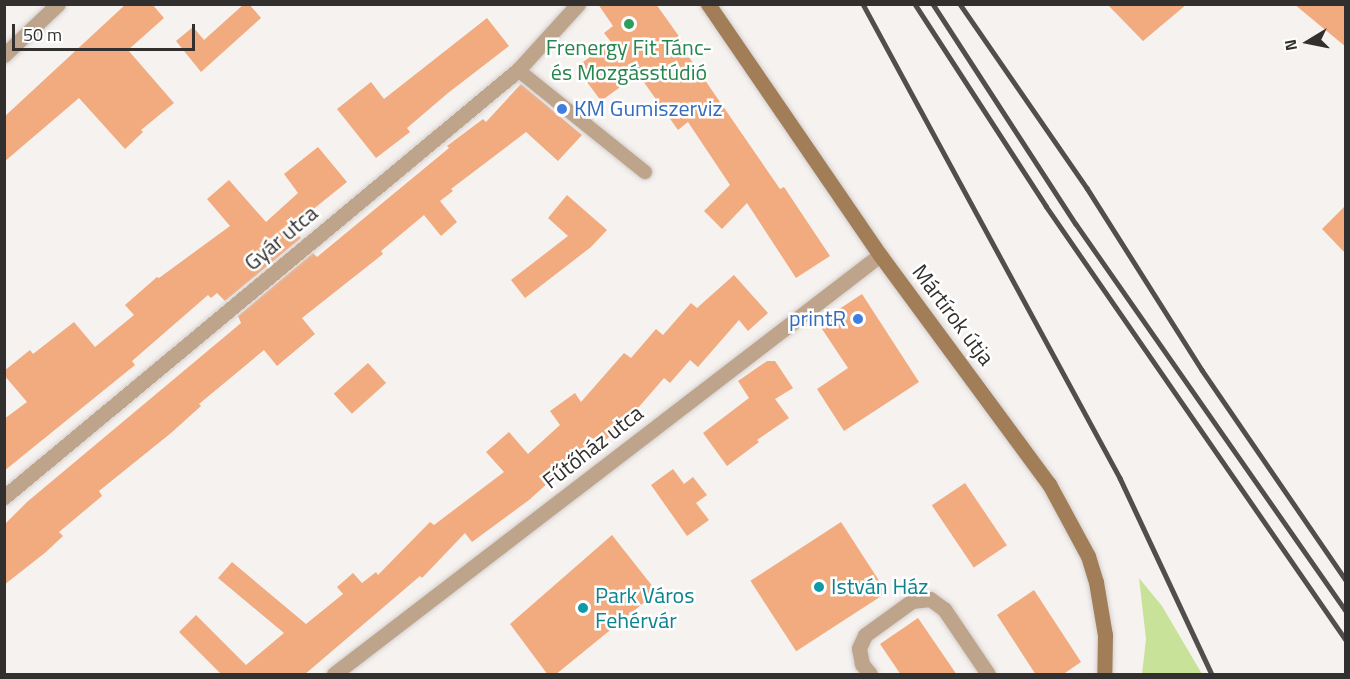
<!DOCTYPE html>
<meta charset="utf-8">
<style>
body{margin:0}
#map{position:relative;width:1350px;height:679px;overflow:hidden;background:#f6f2f0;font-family:"Titillium Web",sans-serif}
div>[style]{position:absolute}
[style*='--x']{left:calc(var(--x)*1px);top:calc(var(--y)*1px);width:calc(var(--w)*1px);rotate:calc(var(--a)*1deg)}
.green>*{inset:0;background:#c8e299}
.building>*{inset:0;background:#f1ab7f;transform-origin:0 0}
.roads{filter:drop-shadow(0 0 2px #d3cfcd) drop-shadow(0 0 2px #d3cfcd)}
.lane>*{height:14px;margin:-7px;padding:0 7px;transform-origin:7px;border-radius:7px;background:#bea48b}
.street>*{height:15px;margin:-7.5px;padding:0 7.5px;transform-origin:7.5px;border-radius:7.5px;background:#bea48b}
.secondary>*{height:15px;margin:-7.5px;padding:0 7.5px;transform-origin:7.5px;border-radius:7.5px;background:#a27e58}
.rail>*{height:4.5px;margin:-2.25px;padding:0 2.25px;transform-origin:2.25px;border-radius:2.25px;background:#514f4e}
.dots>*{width:16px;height:16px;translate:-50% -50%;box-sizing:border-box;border:3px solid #fff;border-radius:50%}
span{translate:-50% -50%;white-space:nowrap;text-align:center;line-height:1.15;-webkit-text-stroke:5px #fff;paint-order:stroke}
.leisure-label{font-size:22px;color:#27864d}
.shop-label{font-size:22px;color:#366cbe}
.left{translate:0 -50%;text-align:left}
.right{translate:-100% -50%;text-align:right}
.street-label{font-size:22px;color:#31302f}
.culture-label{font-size:22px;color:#0d838f}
.frame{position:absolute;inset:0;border:6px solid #31302f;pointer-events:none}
.north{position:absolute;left:1278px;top:12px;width:60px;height:60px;-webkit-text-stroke:4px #fff;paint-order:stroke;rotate:260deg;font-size:16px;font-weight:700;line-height:24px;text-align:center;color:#31302f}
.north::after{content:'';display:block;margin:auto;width:21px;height:27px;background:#31302f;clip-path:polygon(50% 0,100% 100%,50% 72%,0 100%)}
.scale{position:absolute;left:12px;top:24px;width:183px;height:27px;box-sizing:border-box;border:3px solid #31302f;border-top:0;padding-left:8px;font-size:18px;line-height:21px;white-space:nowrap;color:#31302f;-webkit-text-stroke:4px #fff;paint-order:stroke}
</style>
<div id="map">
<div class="green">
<i style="clip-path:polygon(1139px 578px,1162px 606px,1202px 674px,1142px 674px,1146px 639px)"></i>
</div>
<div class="building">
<i style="clip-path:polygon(126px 4px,152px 4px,164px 18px,128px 50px,174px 103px,141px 130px,143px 132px,125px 149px,79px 98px,4px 162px,4px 117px)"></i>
<i style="clip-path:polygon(244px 4px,249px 4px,261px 18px,201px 72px,176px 41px,193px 27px,204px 40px)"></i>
<i style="clip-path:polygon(598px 4px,656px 4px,683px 42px,680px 44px,780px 189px,784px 187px,830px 256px,796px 278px,747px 203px,722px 229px,704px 211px,730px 185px,688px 122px,678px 130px,638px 74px,601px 101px,576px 67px,611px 42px,604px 33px,613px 26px)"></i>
<i style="clip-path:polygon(1107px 4px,1187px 4px,1143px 41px)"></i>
<i style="clip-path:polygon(1294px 4px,1346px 4px,1346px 47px)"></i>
<i style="clip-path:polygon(487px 18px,509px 46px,448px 93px,407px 128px,410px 132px,376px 158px,337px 109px,371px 82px,384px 99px)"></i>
<i style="clip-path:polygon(521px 84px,582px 135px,558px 161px,526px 132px,451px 189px,453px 191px,440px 201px,457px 222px,441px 236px,424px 215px,381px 251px,383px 254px,302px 318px,315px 334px,277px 366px,264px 350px,199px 404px,201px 406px,171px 433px,99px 491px,102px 496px,59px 532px,63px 536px,46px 552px,4px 585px,4px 525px,27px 502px,241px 323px,238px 316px,313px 253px,317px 257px,449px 148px,447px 146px,483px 119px,486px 122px)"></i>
<i style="clip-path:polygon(318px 147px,347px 182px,291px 227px,301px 238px,225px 301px,217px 293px,211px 298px,208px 295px,132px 361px,135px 365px,4px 471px,4px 419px,27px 402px,4px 375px,4px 371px,30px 350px,33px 354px,74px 322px,95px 347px,134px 315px,125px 305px,157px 277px,159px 278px,230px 226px,207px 199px,229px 180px,266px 222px,298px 193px,284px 174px)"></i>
<i style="clip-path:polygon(567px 195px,607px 230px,591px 247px,525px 298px,511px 280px,568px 236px,548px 218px)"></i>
<i style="clip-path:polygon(1346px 205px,1346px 254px,1322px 229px)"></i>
<i style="clip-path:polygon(734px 275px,768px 313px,748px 331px,739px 320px,698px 367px,690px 360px,670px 383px,664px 378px,618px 431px,582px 456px,580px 454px,529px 500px,472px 542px,465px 533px,422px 578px,420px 576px,304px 675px,222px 675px,179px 632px,196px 615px,246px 665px,284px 633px,218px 578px,232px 562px,306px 624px,343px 594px,337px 587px,353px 573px,362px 583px,376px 572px,378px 575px,430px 522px,434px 525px,504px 472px,486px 452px,509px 432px,528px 454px,560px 425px,550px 411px,575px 393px,581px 402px,624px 353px,631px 358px,656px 329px,663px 335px,691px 303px,697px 308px)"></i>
<i style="clip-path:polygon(862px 294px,919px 382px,844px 431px,817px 389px,848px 368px,818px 323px)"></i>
<i style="clip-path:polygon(767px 361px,775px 361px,793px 388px,775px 399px,789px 418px,757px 440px,759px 442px,727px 466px,703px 433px,749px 398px,738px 381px)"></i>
<i style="left:368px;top:363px;width:27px;height:46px;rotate:48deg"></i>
<i style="clip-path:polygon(673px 469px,684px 484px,693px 477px,707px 495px,696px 503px,709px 520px,687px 536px,651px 485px)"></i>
<i style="left:965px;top:483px;width:75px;height:40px;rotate:56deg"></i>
<i style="left:841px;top:522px;width:84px;height:108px;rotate:57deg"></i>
<i style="clip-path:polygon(612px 535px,657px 592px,555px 675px,548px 675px,510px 624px)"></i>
<i style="clip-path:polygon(1034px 590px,1081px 662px,1062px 675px,1036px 675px,997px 615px)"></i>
<i style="clip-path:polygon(918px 618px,957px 675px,901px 675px,880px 644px)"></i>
</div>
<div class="roads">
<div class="lane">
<i style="--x:518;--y:70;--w:163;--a:38.8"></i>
</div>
<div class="street">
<i style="--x:4;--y:55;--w:74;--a:-43.4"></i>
<i style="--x:4;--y:497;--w:668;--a:-39.72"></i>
<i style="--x:518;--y:70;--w:89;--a:-47.7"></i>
<i style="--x:334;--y:674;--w:688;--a:-37.5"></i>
<i style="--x:870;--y:674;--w:13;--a:-129"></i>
<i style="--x:862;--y:664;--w:16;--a:-101"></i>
<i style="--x:859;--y:648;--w:14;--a:-65"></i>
<i style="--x:865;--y:635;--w:58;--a:-35.9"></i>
<i style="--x:912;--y:601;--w:18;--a:-6"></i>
<i style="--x:930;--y:599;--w:17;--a:36"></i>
<i style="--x:944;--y:609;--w:78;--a:55.9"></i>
</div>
<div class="secondary">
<i style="--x:708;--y:4;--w:304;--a:55.6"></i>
<i style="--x:880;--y:255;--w:285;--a:53.6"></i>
<i style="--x:1049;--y:484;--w:82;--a:61.6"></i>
<i style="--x:1088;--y:556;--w:27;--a:73"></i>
<i style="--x:1096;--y:582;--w:54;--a:80.4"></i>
<i style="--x:1105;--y:635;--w:39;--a:91"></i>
</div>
</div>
<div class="rail">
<i style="--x:863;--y:4;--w:539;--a:61.53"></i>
<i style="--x:1120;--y:478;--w:217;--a:64.9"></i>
<i style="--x:915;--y:4;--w:241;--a:57"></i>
<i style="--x:1046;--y:206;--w:528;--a:55.35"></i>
<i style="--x:933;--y:4;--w:262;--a:57"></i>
<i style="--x:1076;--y:224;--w:472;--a:55.1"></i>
<i style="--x:960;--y:4;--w:224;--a:55.4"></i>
<i style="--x:1087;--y:188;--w:215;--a:57.7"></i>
<i style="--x:1202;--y:370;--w:255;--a:55.6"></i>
</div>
<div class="dots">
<i style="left:629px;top:24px;background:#2e9e5b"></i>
<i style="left:562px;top:109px;background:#3f7fe0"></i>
<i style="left:858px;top:319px;background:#3f7fe0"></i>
<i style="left:819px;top:587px;background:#0f9aa8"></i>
<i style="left:583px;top:608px;background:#0f9aa8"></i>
</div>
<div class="leisure-label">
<span style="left:629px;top:60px">Frenergy Fit Tánc-<br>és Mozgásstúdió</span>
</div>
<div class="shop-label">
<span class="left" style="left:574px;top:109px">KM Gumiszerviz</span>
<span class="right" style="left:846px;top:319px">printR</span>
</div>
<div class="street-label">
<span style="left:281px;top:238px;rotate:-40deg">Gyár utca</span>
<span style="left:953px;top:315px;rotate:53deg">Mártírok útja</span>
<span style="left:593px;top:447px;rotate:-38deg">Fűtőház utca</span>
</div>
<div class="culture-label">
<span class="left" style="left:831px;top:587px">István Ház</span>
<span class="left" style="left:595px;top:608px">Park Város<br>Fehérvár</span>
</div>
<div class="frame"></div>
<div class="north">N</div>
<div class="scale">50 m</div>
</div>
